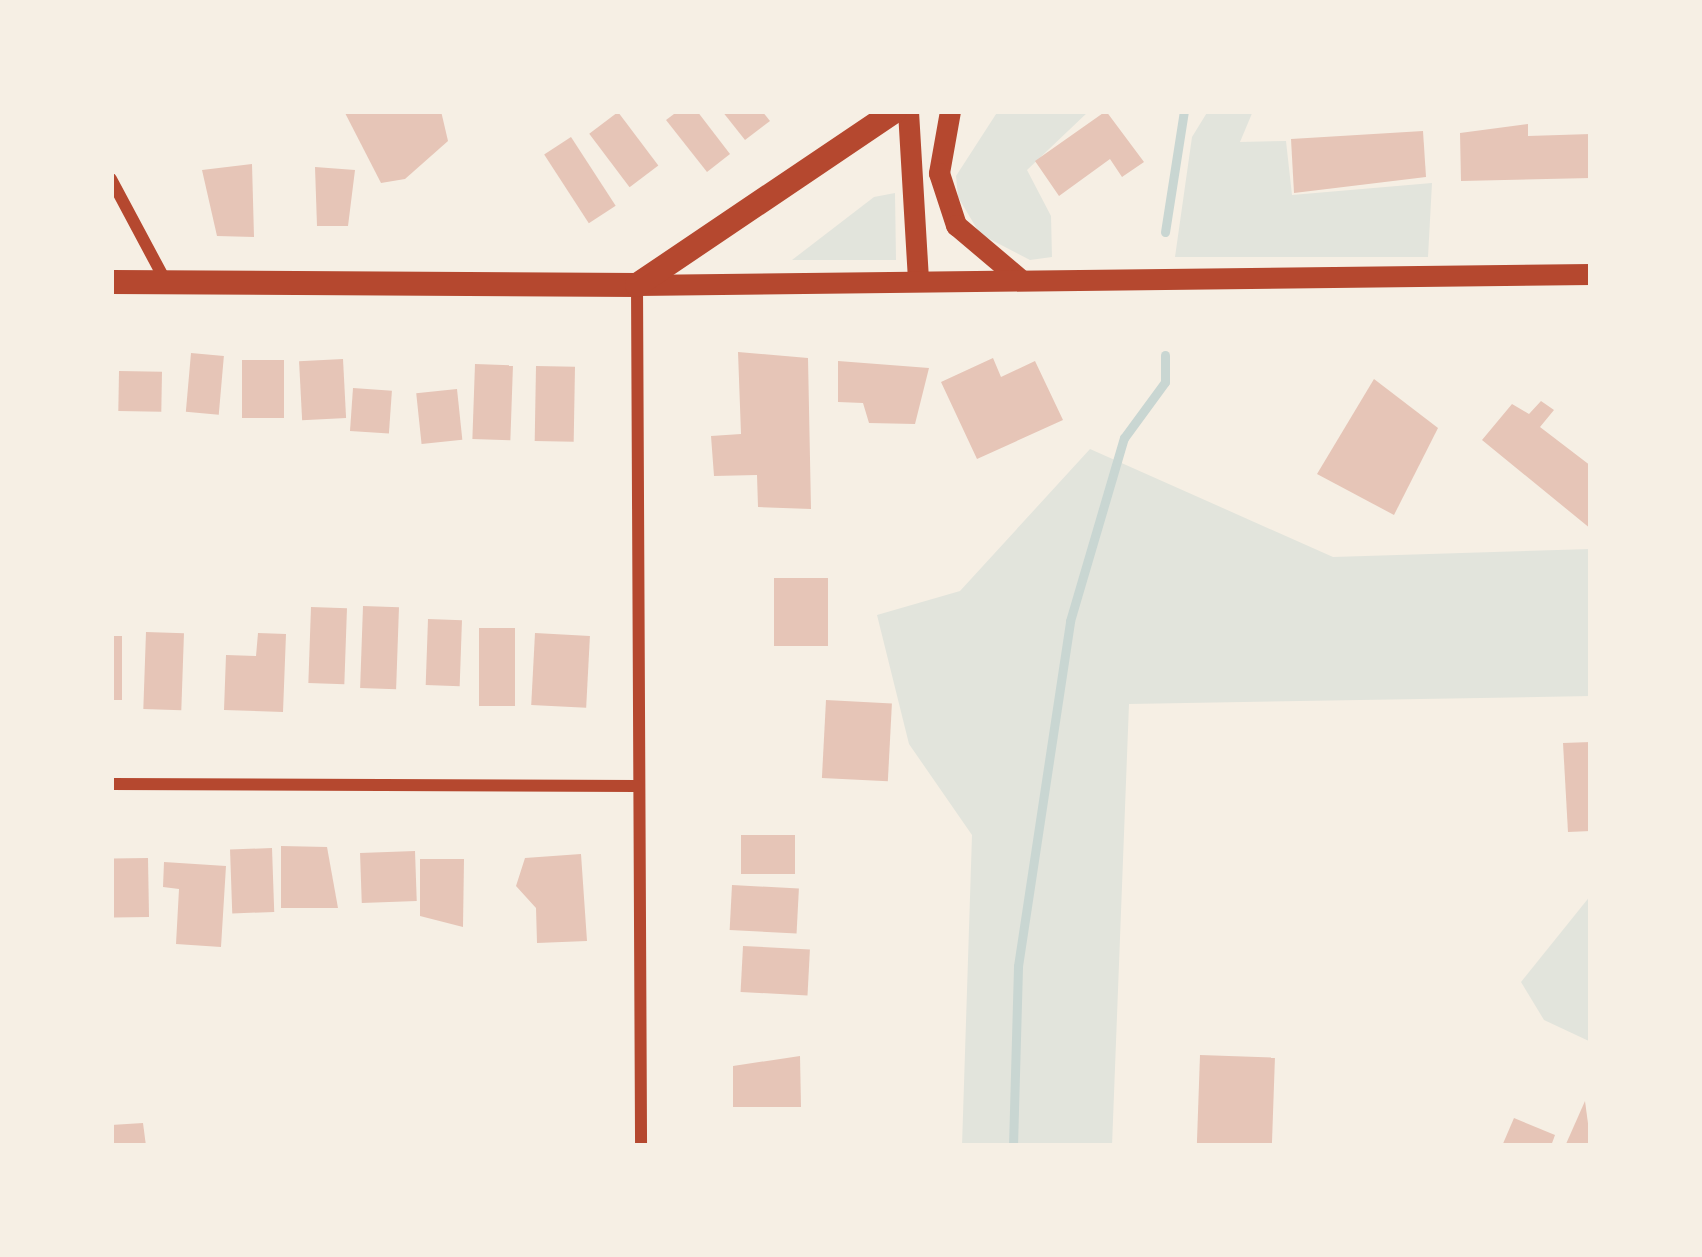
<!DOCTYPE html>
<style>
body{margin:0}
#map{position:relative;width:1702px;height:1257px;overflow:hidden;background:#f6efe4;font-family:"Asap Condensed",sans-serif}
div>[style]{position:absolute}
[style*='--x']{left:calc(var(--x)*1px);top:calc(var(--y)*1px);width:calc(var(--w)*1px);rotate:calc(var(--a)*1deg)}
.green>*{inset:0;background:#e2e4dc}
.stream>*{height:9px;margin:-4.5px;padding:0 4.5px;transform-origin:4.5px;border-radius:4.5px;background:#c9d6d2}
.building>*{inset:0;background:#e6c5b7;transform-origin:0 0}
.minor>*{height:12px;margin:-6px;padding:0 6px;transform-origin:6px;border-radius:6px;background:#b5482f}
.tertiary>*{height:21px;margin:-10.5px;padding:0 10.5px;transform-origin:10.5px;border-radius:10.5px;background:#b5482f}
.secondary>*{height:24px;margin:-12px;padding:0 12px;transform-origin:12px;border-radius:12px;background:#b5482f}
span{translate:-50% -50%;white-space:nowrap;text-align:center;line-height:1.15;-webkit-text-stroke:12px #f6efe4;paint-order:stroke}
.frame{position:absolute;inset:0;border:114px solid #f6efe4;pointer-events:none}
</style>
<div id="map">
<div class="green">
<i style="clip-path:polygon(998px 111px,1089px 111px,1027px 170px,1051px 216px,1052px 257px,1030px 260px,980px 234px,958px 197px,956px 176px)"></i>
<i style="clip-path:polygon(1208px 111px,1253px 111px,1240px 142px,1286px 141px,1292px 195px,1432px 183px,1428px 257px,1175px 257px,1192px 137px)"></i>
<i style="clip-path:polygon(895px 193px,896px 260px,792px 260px,874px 197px)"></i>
<i style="clip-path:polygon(1090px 449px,1333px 557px,1591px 549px,1591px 696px,1129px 704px,1112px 1146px,962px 1146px,972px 835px,909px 744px,877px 615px,960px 591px)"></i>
<i style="clip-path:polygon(1591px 895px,1591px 1042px,1544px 1020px,1521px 982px)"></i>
</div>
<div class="stream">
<i style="--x:1165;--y:232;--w:122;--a:-81.1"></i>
<i style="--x:1013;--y:1146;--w:180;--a:-88.4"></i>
<i style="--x:1018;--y:966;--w:349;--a:-81.4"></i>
<i style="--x:1070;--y:621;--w:191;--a:-73.6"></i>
<i style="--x:1124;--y:438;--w:69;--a:-53.8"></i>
<i style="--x:1165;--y:382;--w:27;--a:-90"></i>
</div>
<div class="building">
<i style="clip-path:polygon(344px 111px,441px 111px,448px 141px,405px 179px,381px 183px)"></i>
<i style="clip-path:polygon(678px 111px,697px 111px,730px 154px,707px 172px,666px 120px)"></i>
<i style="clip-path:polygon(722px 111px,762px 111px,770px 121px,745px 140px)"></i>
<i style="clip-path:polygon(1106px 111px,1144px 162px,1122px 177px,1110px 159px,1059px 196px,1035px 161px)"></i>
<i style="left:618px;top:112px;width:67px;height:36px;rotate:53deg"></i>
<i style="clip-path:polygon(1528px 124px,1528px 136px,1591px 134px,1591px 178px,1461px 181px,1460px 133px)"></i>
<i style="clip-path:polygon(1423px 131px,1426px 177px,1294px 193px,1291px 139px)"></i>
<i style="left:571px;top:137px;width:82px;height:32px;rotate:57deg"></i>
<i style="clip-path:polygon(252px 164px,254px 237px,217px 236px,202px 170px)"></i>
<i style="clip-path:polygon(315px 167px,355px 170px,348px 226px,317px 226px)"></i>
<i style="clip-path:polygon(738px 352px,808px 358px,811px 509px,758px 507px,757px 475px,714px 476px,711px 436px,741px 434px)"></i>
<i style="left:191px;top:353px;width:33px;height:59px;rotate:5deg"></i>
<i style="clip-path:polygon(993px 358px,1001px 377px,1035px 361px,1063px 420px,977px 459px,941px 382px)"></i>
<i style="left:343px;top:359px;width:59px;height:44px;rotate:87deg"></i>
<i style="left:242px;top:360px;width:42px;height:58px"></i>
<i style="clip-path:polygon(838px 361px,929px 368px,915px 424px,869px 423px,863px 403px,838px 402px)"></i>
<i style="left:475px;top:364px;width:38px;height:75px;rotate:2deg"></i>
<i style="left:536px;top:366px;width:39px;height:75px;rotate:1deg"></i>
<i style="left:119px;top:371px;width:43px;height:40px;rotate:1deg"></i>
<i style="clip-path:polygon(1374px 379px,1438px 428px,1394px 515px,1317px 474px)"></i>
<i style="left:353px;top:388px;width:39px;height:43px;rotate:4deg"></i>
<i style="left:457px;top:389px;width:51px;height:41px;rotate:84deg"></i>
<i style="clip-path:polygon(1541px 401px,1554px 410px,1540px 427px,1591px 466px,1591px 529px,1482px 440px,1512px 404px,1529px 414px)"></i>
<i style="left:774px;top:578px;width:54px;height:68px"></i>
<i style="left:363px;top:606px;width:36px;height:82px;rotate:2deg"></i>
<i style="left:311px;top:607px;width:36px;height:76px;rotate:2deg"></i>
<i style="left:428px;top:619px;width:34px;height:66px;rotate:2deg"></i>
<i style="left:479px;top:628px;width:36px;height:78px"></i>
<i style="left:146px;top:632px;width:38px;height:77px;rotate:2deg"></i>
<i style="clip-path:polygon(258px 633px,286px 634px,283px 712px,224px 710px,226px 655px,256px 656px)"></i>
<i style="left:535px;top:633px;width:55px;height:72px;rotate:3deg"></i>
<i style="left:111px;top:636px;width:11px;height:64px"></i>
<i style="left:826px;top:700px;width:66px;height:78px;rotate:3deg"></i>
<i style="clip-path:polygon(1591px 742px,1591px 831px,1568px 832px,1563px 743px)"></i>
<i style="left:741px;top:835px;width:54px;height:39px"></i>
<i style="clip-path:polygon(281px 846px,327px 847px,338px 908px,281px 908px)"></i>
<i style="left:272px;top:848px;width:64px;height:42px;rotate:88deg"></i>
<i style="left:415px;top:851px;width:50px;height:55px;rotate:88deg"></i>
<i style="clip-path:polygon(581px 854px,587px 941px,537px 943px,536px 908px,516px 886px,525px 858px)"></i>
<i style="left:148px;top:858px;width:59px;height:35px;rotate:89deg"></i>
<i style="clip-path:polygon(420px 859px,464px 859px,463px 927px,420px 916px)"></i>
<i style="clip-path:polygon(164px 862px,226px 866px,221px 947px,176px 944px,179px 889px,163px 887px)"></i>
<i style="left:732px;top:885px;width:67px;height:45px;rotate:3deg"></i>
<i style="left:743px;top:946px;width:67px;height:46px;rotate:3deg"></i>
<i style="left:1200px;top:1055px;width:75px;height:91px;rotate:2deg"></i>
<i style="clip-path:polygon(800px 1056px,801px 1107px,733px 1107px,733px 1066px)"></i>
<i style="clip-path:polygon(1585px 1101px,1591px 1146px,1570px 1146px,1566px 1144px)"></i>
<i style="clip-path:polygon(1514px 1118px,1555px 1135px,1551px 1146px,1502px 1146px)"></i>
<i style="clip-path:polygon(143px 1123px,146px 1146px,111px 1146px,111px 1125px)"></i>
</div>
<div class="minor">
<i style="--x:111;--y:179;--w:115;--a:61.9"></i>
<i style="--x:637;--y:285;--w:861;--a:89.73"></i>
<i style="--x:111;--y:784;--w:526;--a:0.22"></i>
</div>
<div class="tertiary">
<i style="--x:908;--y:111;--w:169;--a:86.6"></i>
<i style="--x:950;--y:111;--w:63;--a:100.1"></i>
<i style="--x:939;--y:173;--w:55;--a:71.9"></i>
<i style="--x:956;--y:225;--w:84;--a:40.2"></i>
<i style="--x:637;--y:285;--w:954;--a:-0.66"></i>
</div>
<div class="secondary">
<i style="--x:111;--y:282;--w:526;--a:0.33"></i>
<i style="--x:637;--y:285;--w:311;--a:-34"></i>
</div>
<div class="frame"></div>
</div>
